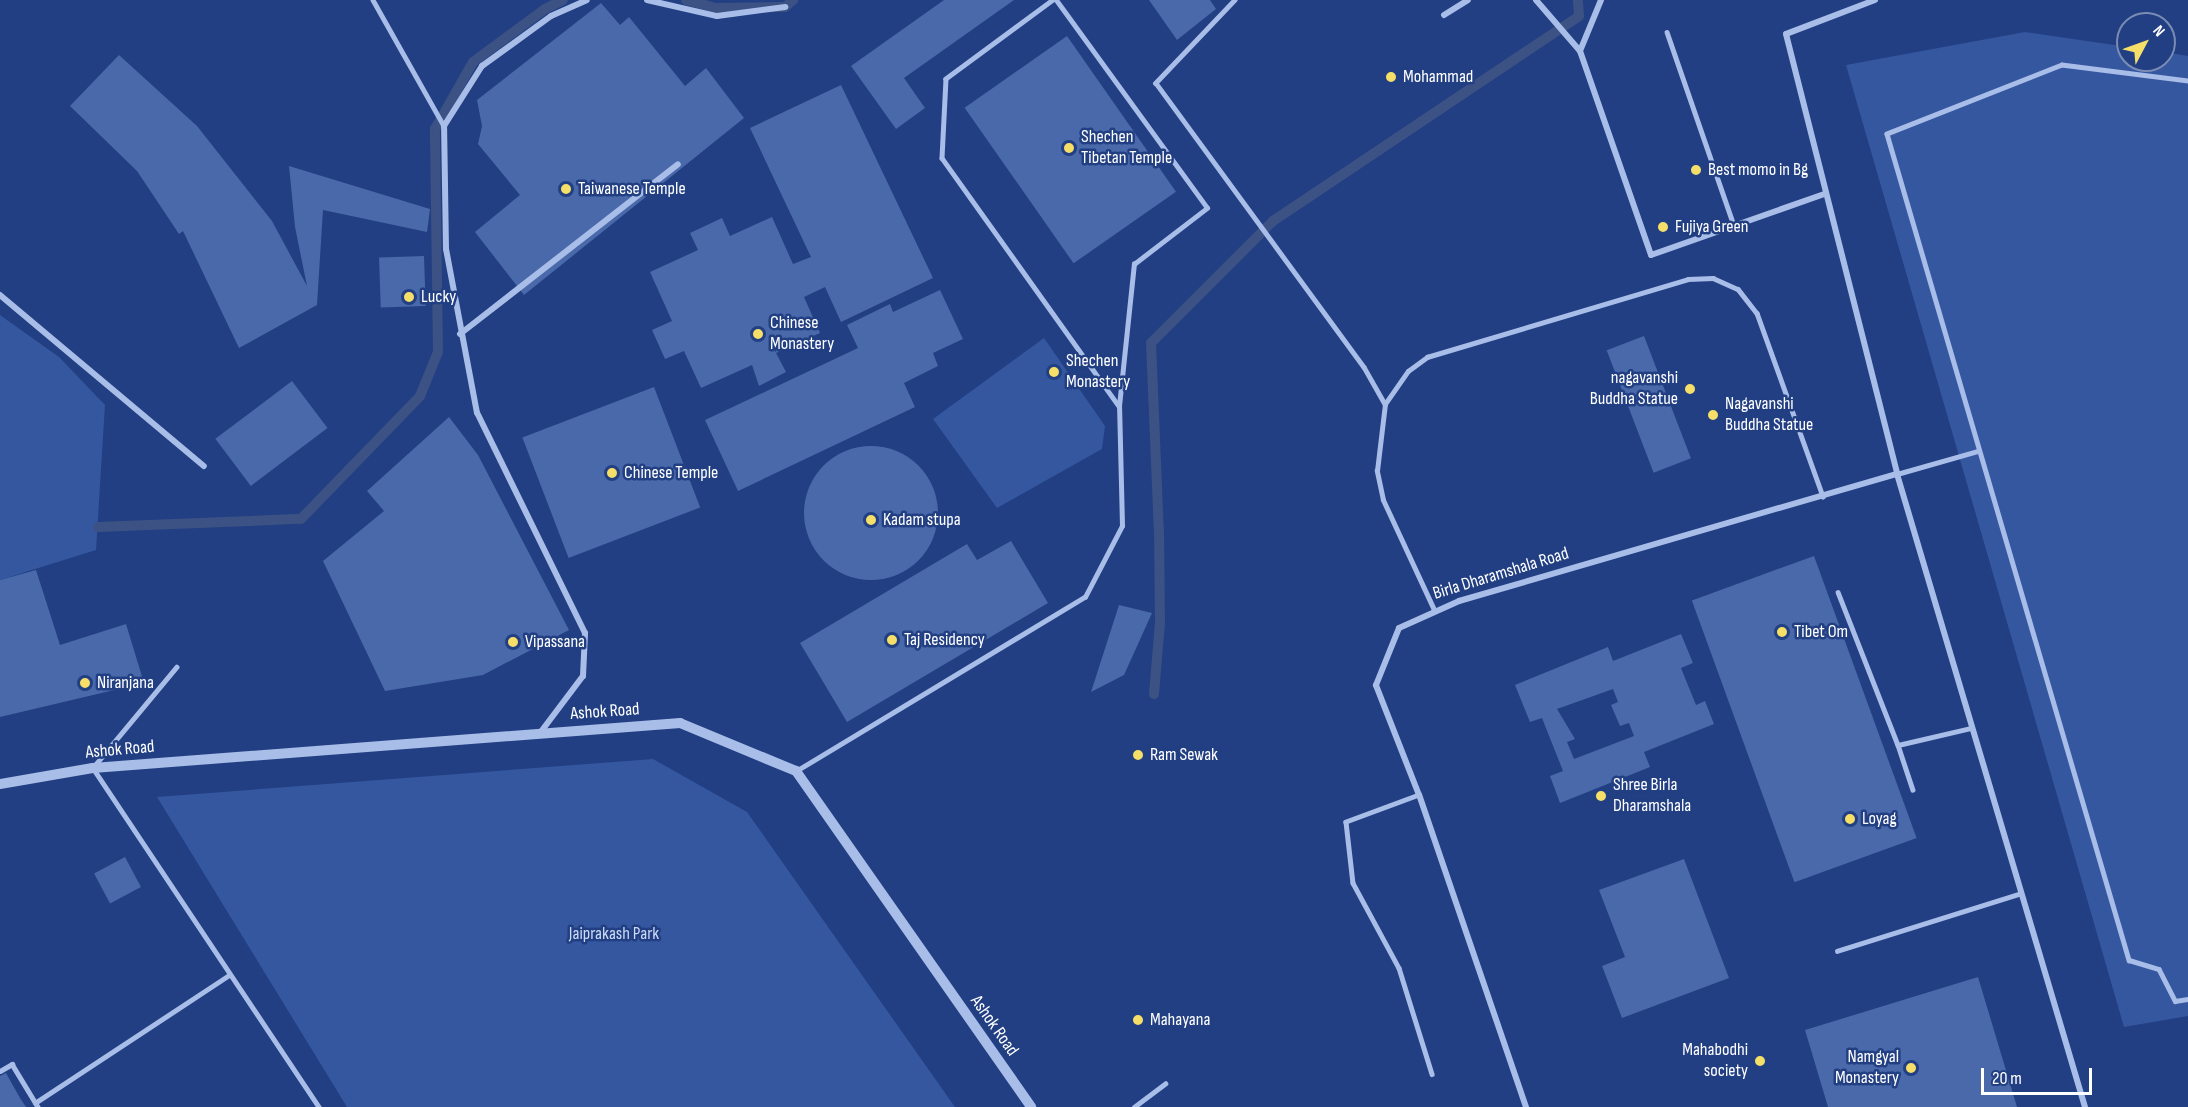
<!DOCTYPE html>
<style>
body{margin:0}
#map{position:relative;width:2188px;height:1107px;overflow:hidden;background:#213f82;font-family:"Sofia Sans Condensed",sans-serif}
div>[style]{position:absolute}
[style*='--x']{left:calc(var(--x)*1px);top:calc(var(--y)*1px);width:calc(var(--w)*1px);rotate:calc(var(--a)*1deg)}
.green>*{inset:0;background:#3557a0}
.stream>*{height:10px;margin:-5px;padding:0 5px;transform-origin:5px;border-radius:5px;background:#3c5284}
.building>*{inset:0;background:#4969ab;transform-origin:0 0}
.round{border-radius:50%}
.service>*{height:4.5px;margin:-2.25px;padding:0 2.25px;transform-origin:2.25px;border-radius:2.25px;background:#a8bde8}
.minor>*{height:6px;margin:-3px;padding:0 3px;transform-origin:3px;border-radius:3px;background:#a8bde8}
.tertiary>*{height:10px;margin:-5px;padding:0 5px;transform-origin:5px;border-radius:5px;background:#a8bde8}
.dots>*{width:16px;height:16px;translate:-50% -50%;box-sizing:border-box;border:3px solid #213f82;border-radius:50%}
span{translate:-50% -50%;white-space:nowrap;text-align:center;line-height:1.15;-webkit-text-stroke:5px #213f82;paint-order:stroke}
.poi-label{font-size:18px;color:#fff}
.left{translate:0 -50%;text-align:left}
.right{translate:-100% -50%;text-align:right}
.street-label{font-size:18px;color:#fff}
.park-label{font-size:18px;color:#ccdaf6}
.north{position:absolute;left:2116px;top:12px;width:60px;height:60px;box-sizing:border-box;background:#213f82;border:2px solid #7a8cb4;border-radius:50%;rotate:49deg;font-size:16px;font-weight:700;line-height:24px;text-align:center;color:#fff}
.north::after{content:'';display:block;margin:auto;width:21px;height:27px;background:#f5df69;clip-path:polygon(50% 0,100% 100%,50% 72%,0 100%)}
.scale{position:absolute;left:1981px;top:1068px;width:111px;height:27px;box-sizing:border-box;border:3px solid #fff;border-top:0;padding-left:8px;font-size:18px;line-height:21px;white-space:nowrap;color:#fff;-webkit-text-stroke:4px #213f82;paint-order:stroke}
</style>
<div id="map">
<div class="green">
<i style="clip-path:polygon(2025px 32px,2128px 47px,2128px 60px,2164px 60px,2164px 52px,2188px 56px,2188px 1016px,2124px 1027px,1846px 65px)"></i>
<i style="clip-path:polygon(0 315px,59px 357px,105px 405px,96px 550px,0 580px)"></i>
<i style="clip-path:polygon(1044px 338px,1105px 426px,1102px 449px,997px 508px,933px 419px)"></i>
<i style="clip-path:polygon(653px 759px,747px 812px,955px 1107px,347px 1107px,157px 797px)"></i>
</div>
<div class="stream">
<i style="--x:686;--y:0;--w:31;--a:15"></i>
<i style="--x:716;--y:8;--w:69;--a:-0.8"></i>
<i style="--x:785;--y:7;--w:11;--a:-41"></i>
<i style="--x:98;--y:527;--w:203;--a:-2.3"></i>
<i style="--x:301;--y:519;--w:171;--a:-45.9"></i>
<i style="--x:420;--y:396;--w:48;--a:-67.8"></i>
<i style="--x:438;--y:352;--w:223;--a:-90.8"></i>
<i style="--x:435;--y:129;--w:77;--a:-60.4"></i>
<i style="--x:473;--y:62;--w:89;--a:-36.4"></i>
<i style="--x:545;--y:9;--w:20;--a:-27"></i>
<i style="--x:1154;--y:694;--w:71;--a:-85.2"></i>
<i style="--x:1160;--y:623;--w:89;--a:-90.6"></i>
<i style="--x:1159;--y:534;--w:191;--a:-92.4"></i>
<i style="--x:1151;--y:343;--w:173;--a:-45"></i>
<i style="--x:1273;--y:221;--w:368;--a:-33.8"></i>
<i style="--x:1579;--y:16;--w:16;--a:-94"></i>
</div>
<div class="building">
<i style="clip-path:polygon(944px 0,1014px 0,904px 78px,925px 108px,896px 129px,851px 66px)"></i>
<i style="clip-path:polygon(1149px 0,1210px 0,1216px 9px,1177px 40px)"></i>
<i style="clip-path:polygon(601px 3px,620px 25px,629px 17px,685px 86px,706px 68px,744px 118px,524px 295px,475px 232px,520px 195px,478px 144px,482px 126px,477px 100px)"></i>
<i style="left:1067px;top:36px;width:190px;height:125px;rotate:55deg"></i>
<i style="clip-path:polygon(119px 55px,197px 126px,272px 221px,307px 286px,295px 227px,289px 166px,430px 209px,427px 232px,323px 210px,317px 305px,239px 348px,183px 231px,179px 234px,137px 171px,70px 106px)"></i>
<i style="clip-path:polygon(841px 85px,933px 278px,841px 322px,825px 287px,804px 297px,820px 333px,776px 353px,786px 372px,759px 386px,752px 365px,701px 388px,684px 351px,665px 359px,652px 330px,672px 321px,650px 272px,698px 250px,690px 233px,722px 218px,730px 236px,772px 217px,793px 264px,811px 257px,750px 128px)"></i>
<i style="left:424px;top:256px;width:50px;height:45px;rotate:88deg"></i>
<i style="clip-path:polygon(940px 290px,963px 339px,933px 353px,938px 366px,904px 383px,915px 407px,738px 491px,705px 420px,858px 348px,847px 325px,890px 304px,893px 312px)"></i>
<i style="left:1644px;top:336px;width:131px;height:40px;rotate:69deg"></i>
<i style="left:292px;top:381px;width:59px;height:96px;rotate:53deg"></i>
<i style="left:654px;top:387px;width:129px;height:141px;rotate:69deg"></i>
<i style="clip-path:polygon(449px 417px,478px 455px,569px 630px,483px 675px,385px 691px,323px 561px,384px 511px,367px 491px)"></i>
<i class="round" style="left:804px;top:446px;width:134px;height:134px"></i>
<i style="clip-path:polygon(1011px 541px,1048px 603px,847px 722px,800px 643px,967px 544px,977px 560px)"></i>
<i style="left:1814px;top:556px;width:300px;height:130px;rotate:70deg"></i>
<i style="clip-path:polygon(36px 570px,60px 645px,126px 624px,144px 683px,0 717px,0 580px)"></i>
<i style="clip-path:polygon(1119px 605px,1152px 613px,1124px 675px,1091px 692px)"></i>
<i style="clip-path:polygon(evenodd,1681px 634px,1693px 663px,1681px 668px,1696px 705px,1705px 701px,1714px 724px,1644px 752px,1650px 767px,1560px 803px,1550px 776px,1563px 771px,1542px 718px,1530px 722px,1515px 685px,1608px 647px,1613px 661px,1681px 634px,1613px 689px,1618px 702px,1611px 705px,1620px 726px,1629px 723px,1634px 736px,1574px 759px,1567px 742px,1575px 739px,1557px 709px,1613px 689px)"></i>
<i style="left:125px;top:857px;width:34px;height:35px;rotate:62deg"></i>
<i style="clip-path:polygon(1684px 859px,1729px 978px,1622px 1018px,1602px 966px,1625px 957px,1599px 890px)"></i>
<i style="clip-path:polygon(1978px 977px,2017px 1107px,1828px 1107px,1805px 1030px)"></i>
<i style="clip-path:polygon(6px 1073px,20px 1098px,26px 1107px,0 1107px,0 1076px)"></i>
</div>
<div class="service">
<i style="--x:373;--y:0;--w:145;--a:60.6"></i>
<i style="--x:1053;--y:0;--w:133;--a:143.6"></i>
<i style="--x:946;--y:79;--w:79;--a:92.9"></i>
<i style="--x:942;--y:158;--w:305;--a:54.5"></i>
<i style="--x:1235;--y:0;--w:115;--a:133.6"></i>
<i style="--x:1156;--y:83;--w:352;--a:53.8"></i>
<i style="--x:1364;--y:367;--w:43;--a:60.4"></i>
<i style="--x:1667;--y:32;--w:204;--a:70.9"></i>
<i style="--x:2188;--y:81;--w:127;--a:-172.8"></i>
<i style="--x:2062;--y:65;--w:188;--a:158.5"></i>
<i style="--x:1887;--y:134;--w:861;--a:73.67"></i>
<i style="--x:2129;--y:960;--w:31;--a:17"></i>
<i style="--x:2159;--y:969;--w:36;--a:63"></i>
<i style="--x:2175;--y:1001;--w:13;--a:-9"></i>
<i style="--x:1897;--y:474;--w:84;--a:-15.9"></i>
<i style="--x:1838;--y:592;--w:164;--a:68.6"></i>
<i style="--x:1898;--y:745;--w:75;--a:-13.1"></i>
<i style="--x:1434;--y:610;--w:121;--a:-114.9"></i>
<i style="--x:1383;--y:500;--w:30;--a:-102"></i>
<i style="--x:1377;--y:471;--w:67;--a:-83.2"></i>
<i style="--x:1385;--y:404;--w:40;--a:-55.1"></i>
<i style="--x:1408;--y:371;--w:24;--a:-36"></i>
<i style="--x:1427;--y:357;--w:272;--a:-16.6"></i>
<i style="--x:1688;--y:279;--w:25;--a:-2"></i>
<i style="--x:1713;--y:278;--w:27;--a:24"></i>
<i style="--x:1738;--y:289;--w:31;--a:52"></i>
<i style="--x:1757;--y:313;--w:195;--a:70.2"></i>
<i style="--x:177;--y:667;--w:131;--a:129.7"></i>
<i style="--x:93;--y:768;--w:407;--a:56.3"></i>
<i style="--x:1898;--y:745;--w:47;--a:71.6"></i>
<i style="--x:796;--y:771;--w:337;--a:-31.1"></i>
<i style="--x:1085;--y:597;--w:80;--a:-62.5"></i>
<i style="--x:1122;--y:526;--w:120;--a:-91.4"></i>
<i style="--x:1119;--y:406;--w:143;--a:-84"></i>
<i style="--x:1134;--y:264;--w:92;--a:-37.5"></i>
<i style="--x:1207;--y:208;--w:257;--a:-126"></i>
<i style="--x:1419;--y:795;--w:78;--a:159.7"></i>
<i style="--x:1346;--y:822;--w:61;--a:83.5"></i>
<i style="--x:1353;--y:883;--w:97;--a:61.6"></i>
<i style="--x:1399;--y:968;--w:111;--a:72.7"></i>
<i style="--x:1837;--y:951;--w:191;--a:-17.4"></i>
<i style="--x:0;--y:1071;--w:14;--a:-30"></i>
<i style="--x:12;--y:1064;--w:50;--a:58.8"></i>
<i style="--x:35;--y:1103;--w:232;--a:-33.4"></i>
<i style="--x:1134;--y:1107;--w:39;--a:-37"></i>
</div>
<div class="minor">
<i style="--x:647;--y:0;--w:72;--a:12.9"></i>
<i style="--x:717;--y:16;--w:69;--a:-7.5"></i>
<i style="--x:1536;--y:0;--w:67;--a:49.2"></i>
<i style="--x:1601;--y:0;--w:55;--a:112.4"></i>
<i style="--x:1580;--y:51;--w:216;--a:70.8"></i>
<i style="--x:1651;--y:255;--w:183;--a:-19.4"></i>
<i style="--x:1875;--y:0;--w:95;--a:159.1"></i>
<i style="--x:1786;--y:34;--w:454;--a:75.8"></i>
<i style="--x:1897;--y:474;--w:660;--a:73.46"></i>
<i style="--x:1444;--y:15;--w:28;--a:-32"></i>
<i style="--x:0;--y:295;--w:266;--a:40"></i>
<i style="--x:460;--y:334;--w:276;--a:-37.9"></i>
<i style="--x:540;--y:733;--w:71;--a:-53"></i>
<i style="--x:583;--y:676;--w:43;--a:-87.3"></i>
<i style="--x:585;--y:633;--w:245;--a:-116.1"></i>
<i style="--x:477;--y:413;--w:167;--a:-100.7"></i>
<i style="--x:446;--y:249;--w:123;--a:-90.9"></i>
<i style="--x:444;--y:126;--w:71;--a:-57.7"></i>
<i style="--x:482;--y:66;--w:85;--a:-35.9"></i>
<i style="--x:551;--y:16;--w:39;--a:-24"></i>
<i style="--x:1526;--y:1107;--w:330;--a:-108.9"></i>
<i style="--x:1419;--y:795;--w:118;--a:-111.4"></i>
<i style="--x:1376;--y:685;--w:61;--a:-68"></i>
<i style="--x:1399;--y:628;--w:66;--a:-24.2"></i>
<i style="--x:1459;--y:601;--w:456;--a:-16.2"></i>
</div>
<div class="tertiary">
<i style="--x:0;--y:784;--w:94;--a:-9.8"></i>
<i style="--x:93;--y:768;--w:589;--a:-4.38"></i>
<i style="--x:680;--y:723;--w:126;--a:22.5"></i>
<i style="--x:796;--y:771;--w:410;--a:55"></i>
</div>
<div class="dots">
<i style="left:1391px;top:77px;background:#f5df69"></i>
<i style="left:1069px;top:148px;background:#f5df69"></i>
<i style="left:1696px;top:170px;background:#f5df69"></i>
<i style="left:566px;top:189px;background:#f5df69"></i>
<i style="left:1663px;top:227px;background:#f5df69"></i>
<i style="left:409px;top:297px;background:#f5df69"></i>
<i style="left:758px;top:334px;background:#f5df69"></i>
<i style="left:1054px;top:372px;background:#f5df69"></i>
<i style="left:1690px;top:389px;background:#f5df69"></i>
<i style="left:1713px;top:415px;background:#f5df69"></i>
<i style="left:612px;top:473px;background:#f5df69"></i>
<i style="left:871px;top:520px;background:#f5df69"></i>
<i style="left:1782px;top:632px;background:#f5df69"></i>
<i style="left:892px;top:640px;background:#f5df69"></i>
<i style="left:513px;top:642px;background:#f5df69"></i>
<i style="left:85px;top:683px;background:#f5df69"></i>
<i style="left:1138px;top:755px;background:#f5df69"></i>
<i style="left:1601px;top:796px;background:#f5df69"></i>
<i style="left:1850px;top:819px;background:#f5df69"></i>
<i style="left:1138px;top:1020px;background:#f5df69"></i>
<i style="left:1760px;top:1061px;background:#f5df69"></i>
<i style="left:1911px;top:1068px;background:#f5df69"></i>
</div>
<div class="poi-label">
<span class="left" style="left:1403px;top:77px">Mohammad</span>
<span class="left" style="left:1081px;top:148px">Shechen<br>Tibetan Temple</span>
<span class="left" style="left:1708px;top:170px">Best momo in Bg</span>
<span class="left" style="left:578px;top:189px">Taiwanese Temple</span>
<span class="left" style="left:1675px;top:227px">Fujiya Green</span>
<span class="left" style="left:421px;top:297px">Lucky</span>
<span class="left" style="left:770px;top:334px">Chinese<br>Monastery</span>
<span class="left" style="left:1066px;top:372px">Shechen<br>Monastery</span>
<span class="right" style="left:1678px;top:389px">nagavanshi<br>Buddha Statue</span>
<span class="left" style="left:1725px;top:415px">Nagavanshi<br>Buddha Statue</span>
<span class="left" style="left:624px;top:473px">Chinese Temple</span>
<span class="left" style="left:883px;top:520px">Kadam stupa</span>
<span class="left" style="left:1794px;top:632px">Tibet Om</span>
<span class="left" style="left:904px;top:640px">Taj Residency</span>
<span class="left" style="left:525px;top:642px">Vipassana</span>
<span class="left" style="left:97px;top:683px">Niranjana</span>
<span class="left" style="left:1150px;top:755px">Ram Sewak</span>
<span class="left" style="left:1613px;top:796px">Shree Birla<br>Dharamshala</span>
<span class="left" style="left:1862px;top:819px">Loyag</span>
<span class="left" style="left:1150px;top:1020px">Mahayana</span>
<span class="right" style="left:1748px;top:1061px">Mahabodhi<br>society</span>
<span class="right" style="left:1899px;top:1068px">Namgyal<br>Monastery</span>
</div>
<div class="street-label">
<span style="left:1501px;top:574px;rotate:-17deg">Birla Dharamshala Road</span>
<span style="left:605px;top:712px;rotate:-4deg">Ashok Road</span>
<span style="left:120px;top:750px;rotate:-5deg">Ashok Road</span>
<span style="left:994px;top:1026px;rotate:55deg">Ashok Road</span>
</div>
<div class="park-label">
<span style="left:614px;top:934px">Jaiprakash Park</span>
</div>
<div class="north">N</div>
<div class="scale">20 m</div>
</div>
